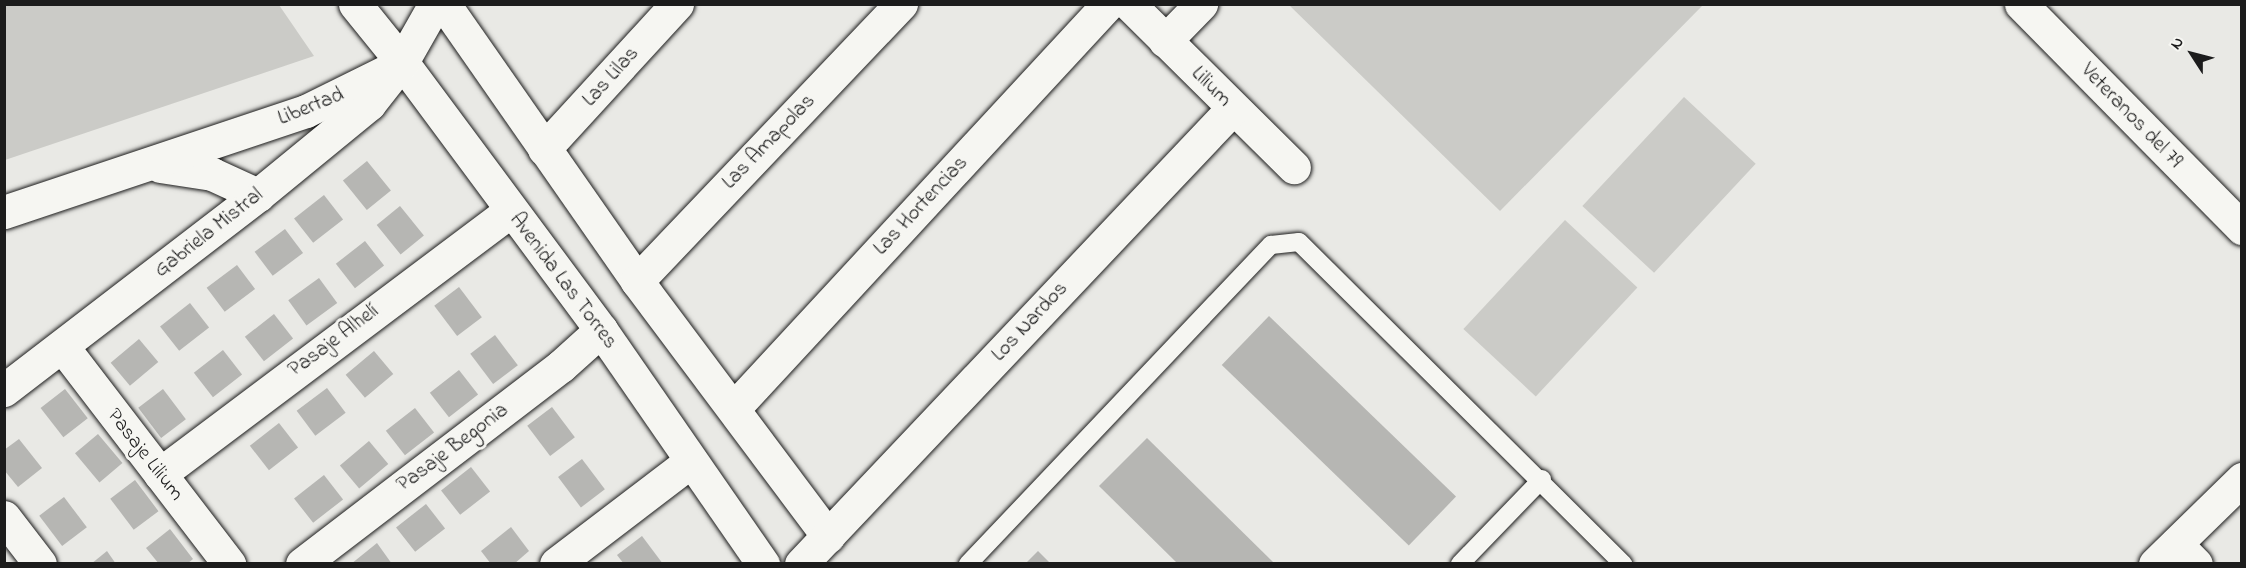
<!DOCTYPE html>
<meta charset="utf-8">
<style>
body{margin:0}
#map{position:relative;width:2246px;height:568px;overflow:hidden;background:#e9e9e5;font-family:"Indie Flower",sans-serif}
div>[style]{position:absolute}
[style*='--x']{left:calc(var(--x)*1px);top:calc(var(--y)*1px);width:calc(var(--w)*1px);rotate:calc(var(--a)*1deg)}
.green>*{inset:0;background:#cbcbc7;transform-origin:0 0}
.building>*{inset:0;background:#b6b6b3;transform-origin:0 0}
.roads{filter:drop-shadow(0 0 2px #1c1c1c) drop-shadow(0 0 2px #1c1c1c)}
.service>*{height:18px;margin:-9px;padding:0 9px;transform-origin:9px;border-radius:9px;background:#f6f6f2}
.minor>*{height:33px;margin:-16.5px;padding:0 16.5px;transform-origin:16.5px;border-radius:16.5px;background:#f6f6f2}
.tertiary>*{height:33px;margin:-16.5px;padding:0 16.5px;transform-origin:16.5px;border-radius:16.5px;background:#f6f6f2}
.secondary>*{height:33px;margin:-16.5px;padding:0 16.5px;transform-origin:16.5px;border-radius:16.5px;background:#f6f6f2}
span{translate:-50% -50%;white-space:nowrap;text-align:center;line-height:1.15;-webkit-text-stroke:6px #f6f6f2;paint-order:stroke}
.street-label{font-size:21px;color:#1c1c1c}
.frame{position:absolute;inset:0;border:6px solid #1c1c1c;pointer-events:none}
.north{position:absolute;left:2162px;top:24px;width:60px;height:60px;-webkit-text-stroke:4px #f6f6f2;paint-order:stroke;rotate:306deg;font-size:16px;font-weight:700;line-height:24px;text-align:center;color:#1c1c1c}
.north::after{content:'';display:block;margin:auto;width:21px;height:27px;background:#1c1c1c;clip-path:polygon(50% 0,100% 100%,50% 72%,0 100%)}
</style>
<div id="map">
<div class="green">
<i style="clip-path:polygon(4px 5px,279px 5px,314px 56px,5px 160px)"></i>
<i style="clip-path:polygon(1289px 5px,1703px 5px,1500px 211px)"></i>
<i style="left:1684px;top:97px;width:98px;height:149px;rotate:43deg"></i>
<i style="left:1565px;top:220px;width:99px;height:149px;rotate:43deg"></i>
</div>
<div class="building">
<i style="left:367px;top:161px;width:38px;height:31px;rotate:51deg"></i>
<i style="left:324px;top:195px;width:31px;height:38px;rotate:52deg"></i>
<i style="left:400px;top:206px;width:38px;height:30px;rotate:51deg"></i>
<i style="left:285px;top:229px;width:30px;height:38px;rotate:53deg"></i>
<i style="left:365px;top:241px;width:31px;height:37px;rotate:52deg"></i>
<i style="left:237px;top:265px;width:30px;height:38px;rotate:53deg"></i>
<i style="left:319px;top:278px;width:31px;height:38px;rotate:54deg"></i>
<i style="left:459px;top:287px;width:38px;height:31px;rotate:53deg"></i>
<i style="left:190px;top:303px;width:31px;height:38px;rotate:52deg"></i>
<i style="left:274px;top:314px;width:31px;height:37px;rotate:52deg"></i>
<i style="left:1269px;top:316px;width:260px;height:68px;rotate:44deg"></i>
<i style="left:495px;top:335px;width:38px;height:31px;rotate:53deg"></i>
<i style="left:139px;top:339px;width:30px;height:37px;rotate:50deg"></i>
<i style="left:223px;top:350px;width:31px;height:37px;rotate:52deg"></i>
<i style="left:374px;top:351px;width:30px;height:37px;rotate:50deg"></i>
<i style="left:459px;top:370px;width:31px;height:37px;rotate:52deg"></i>
<i style="left:327px;top:388px;width:31px;height:38px;rotate:53deg"></i>
<i style="left:65px;top:389px;width:37px;height:31px;rotate:52deg"></i>
<i style="left:163px;top:389px;width:38px;height:31px;rotate:53deg"></i>
<i style="left:552px;top:407px;width:38px;height:31px;rotate:53deg"></i>
<i style="left:415px;top:408px;width:31px;height:37px;rotate:52deg"></i>
<i style="left:279px;top:423px;width:31px;height:37px;rotate:52deg"></i>
<i style="left:98px;top:434px;width:38px;height:30px;rotate:50deg"></i>
<i style="clip-path:polygon(1147px 438px,1275px 564px,1178px 564px,1099px 486px)"></i>
<i style="clip-path:polygon(19px 439px,42px 468px,18px 487px,4px 470px,4px 450px)"></i>
<i style="left:369px;top:441px;width:30px;height:38px;rotate:50deg"></i>
<i style="left:582px;top:459px;width:38px;height:30px;rotate:53deg"></i>
<i style="left:471px;top:467px;width:31px;height:38px;rotate:52deg"></i>
<i style="left:324px;top:475px;width:31px;height:38px;rotate:52deg"></i>
<i style="left:135px;top:480px;width:39px;height:31px;rotate:53deg"></i>
<i style="left:64px;top:497px;width:38px;height:31px;rotate:53deg"></i>
<i style="left:426px;top:504px;width:31px;height:38px;rotate:52deg"></i>
<i style="clip-path:polygon(511px 527px,529px 551px,514px 564px,491px 564px,481px 551px)"></i>
<i style="clip-path:polygon(170px 529px,193px 559px,187px 564px,159px 564px,146px 548px)"></i>
<i style="clip-path:polygon(642px 536px,663px 564px,624px 564px,617px 555px)"></i>
<i style="clip-path:polygon(377px 543px,392px 564px,351px 564px)"></i>
<i style="clip-path:polygon(107px 551px,116px 564px,91px 564px)"></i>
<i style="clip-path:polygon(1038px 551px,1051px 564px,1025px 564px)"></i>
</div>
<div class="roads">
<div class="service">
<i style="--x:968;--y:564;--w:440;--a:-46.5"></i>
<i style="--x:1271;--y:245;--w:28;--a:-6"></i>
<i style="--x:1299;--y:242;--w:457;--a:44.8"></i>
<i style="--x:1460;--y:564;--w:118;--a:-46"></i>
</div>
<div class="minor">
<i style="--x:444;--y:4;--w:338;--a:55.1"></i>
<i style="--x:637;--y:281;--w:319;--a:53.2"></i>
<i style="--x:1129;--y:4;--w:232;--a:44.7"></i>
<i style="--x:2021;--y:4;--w:315;--a:45.4"></i>
<i style="--x:1165;--y:41;--w:52;--a:-45.8"></i>
<i style="--x:402;--y:62;--w:334;--a:53.4"></i>
<i style="--x:601;--y:330;--w:285;--a:55.3"></i>
<i style="--x:544;--y:149;--w:197;--a:-47.5"></i>
<i style="--x:637;--y:281;--w:383;--a:-46.4"></i>
<i style="--x:62;--y:346;--w:275;--a:52.5"></i>
<i style="--x:734;--y:408;--w:551;--a:-47.21"></i>
<i style="--x:160;--y:474;--w:438;--a:-36.9"></i>
<i style="--x:4;--y:517;--w:59;--a:52.5"></i>
<i style="--x:2176;--y:544;--w:28;--a:45"></i>
<i style="--x:302;--y:564;--w:326;--a:-37.4"></i>
<i style="--x:561;--y:366;--w:54;--a:-42"></i>
<i style="--x:556;--y:564;--w:170;--a:-37.3"></i>
<i style="--x:801;--y:564;--w:627;--a:-46.55"></i>
<i style="--x:2155;--y:564;--w:122;--a:-44.3"></i>
</div>
<div class="tertiary">
<i style="--x:160;--y:166;--w:53;--a:8.7"></i>
<i style="--x:212;--y:174;--w:51;--a:24.5"></i>
<i style="--x:4;--y:212;--w:318;--a:-18.5"></i>
<i style="--x:306;--y:111;--w:88;--a:-26.3"></i>
<i style="--x:4;--y:390;--w:320;--a:-37.5"></i>
<i style="--x:258;--y:195;--w:144;--a:-39.3"></i>
<i style="--x:369;--y:104;--w:53;--a:-51.8"></i>
</div>
<div class="secondary">
<i style="--x:355;--y:4;--w:75;--a:51"></i>
<i style="--x:402;--y:62;--w:67;--a:-60.4"></i>
</div>
</div>
<div class="street-label">
<span style="left:611px;top:77px;rotate:-48deg">Las Lilas</span>
<span style="left:1211px;top:87px;rotate:45deg">Lilium</span>
<span style="left:311px;top:107px;rotate:-22deg">Libertad</span>
<span style="left:2131px;top:116px;rotate:46deg">Veteranos del 79</span>
<span style="left:769px;top:142px;rotate:-46deg">Las Amapolas</span>
<span style="left:921px;top:206px;rotate:-47deg">Las Hortencias</span>
<span style="left:209px;top:233px;rotate:-38deg">Gabriela Mistral</span>
<span style="left:563px;top:281px;rotate:53deg">Avenida Las Torres</span>
<span style="left:1030px;top:322px;rotate:-47deg">Los Nardos</span>
<span style="left:334px;top:341px;rotate:-37deg">Pasaje Alhelí</span>
<span style="left:453px;top:448px;rotate:-37deg">Pasaje Begonia</span>
<span style="left:145px;top:455px;rotate:52deg">Pasaje Lilium</span>
</div>
<div class="frame"></div>
<div class="north">N</div>
</div>
